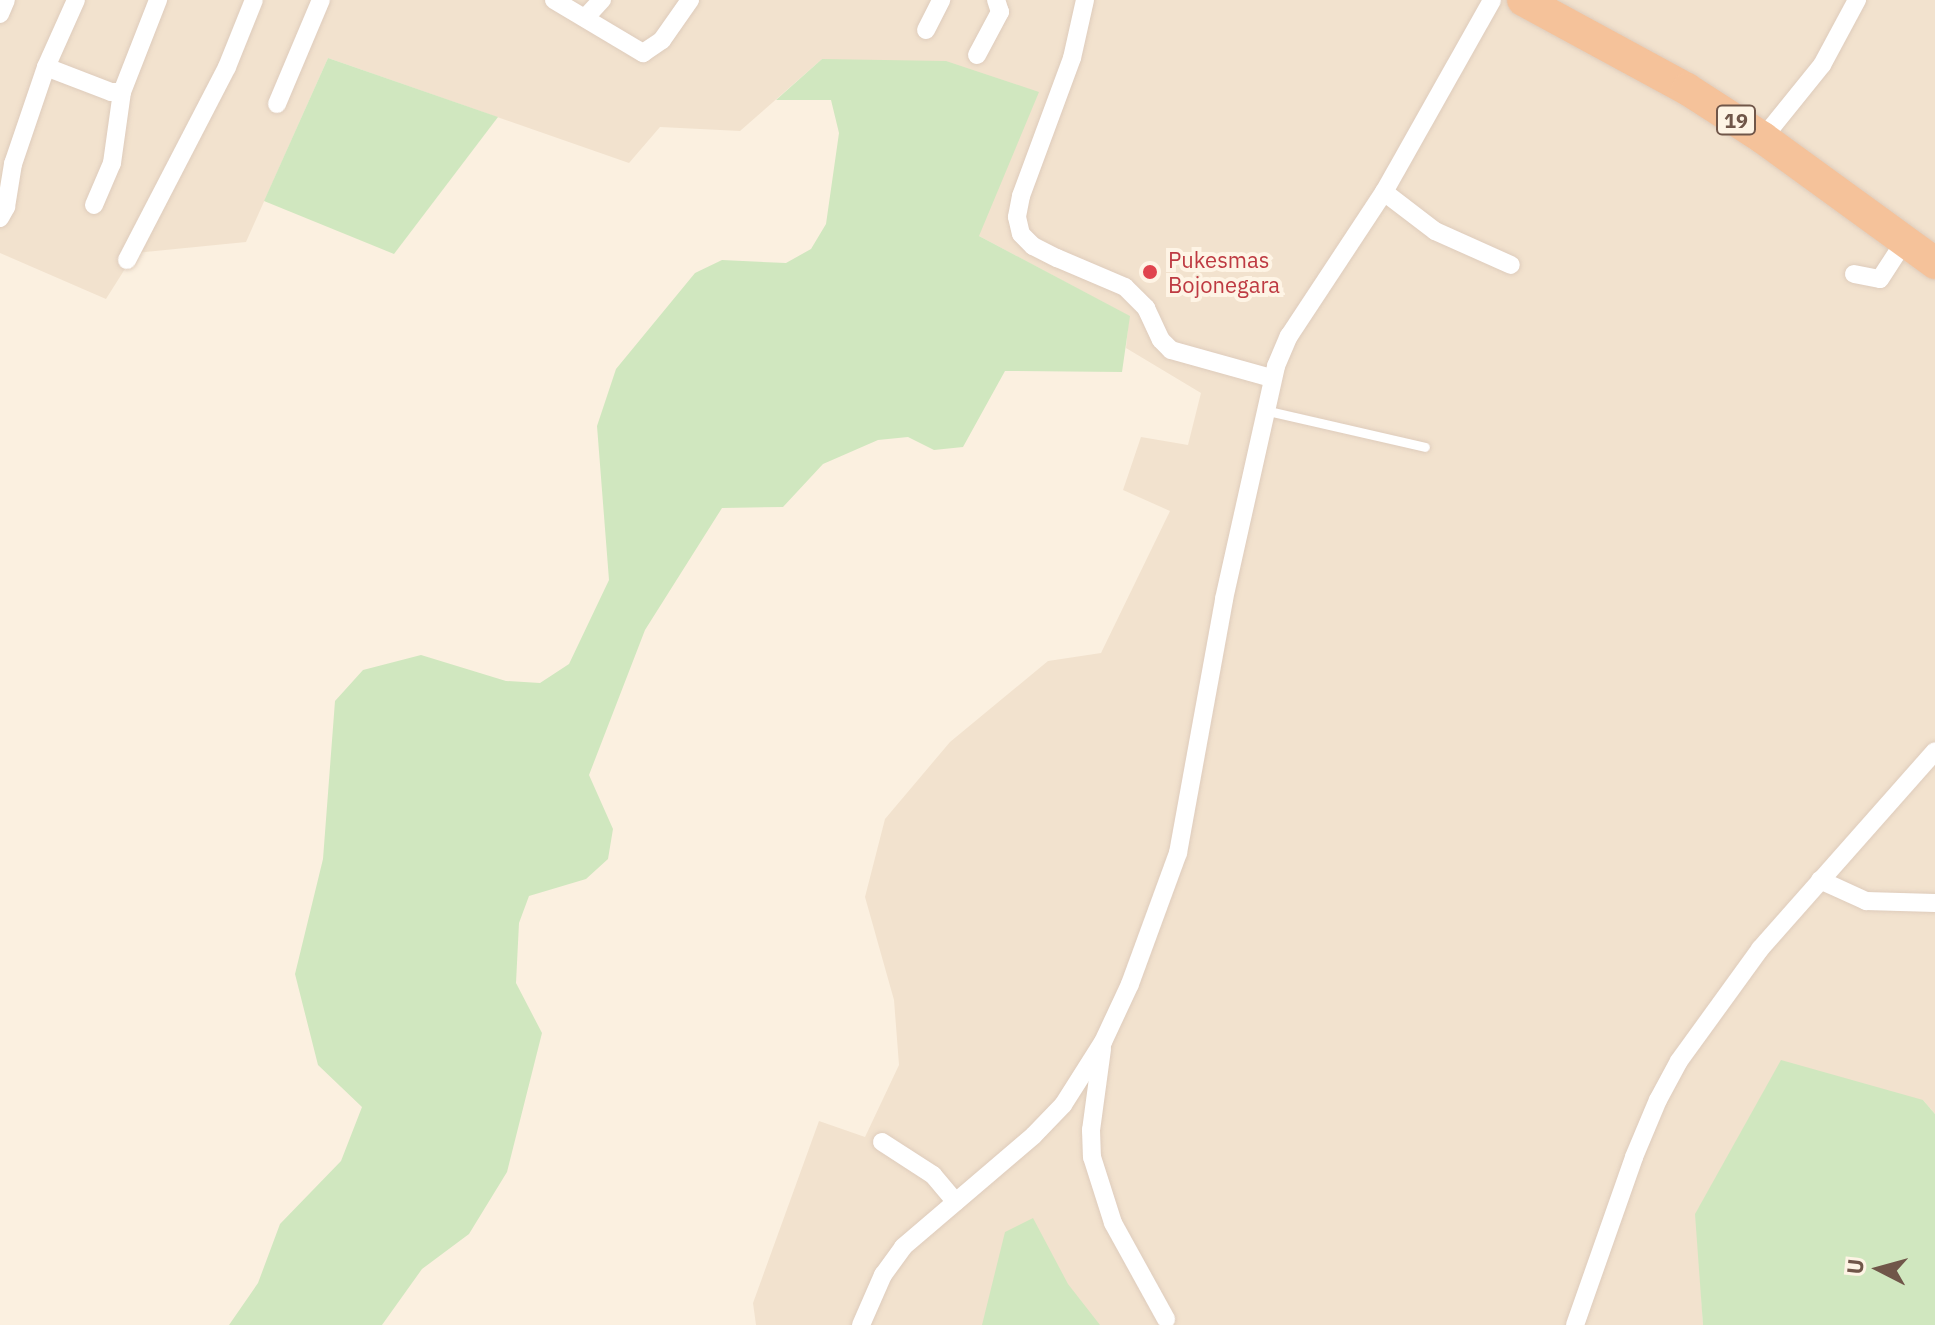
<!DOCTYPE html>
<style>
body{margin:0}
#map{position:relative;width:1935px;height:1325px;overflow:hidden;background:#fbf0e0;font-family:"IBM Plex Sans",sans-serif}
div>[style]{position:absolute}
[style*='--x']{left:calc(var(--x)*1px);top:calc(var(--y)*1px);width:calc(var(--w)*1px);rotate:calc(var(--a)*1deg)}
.residential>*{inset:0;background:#f2e2ce}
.green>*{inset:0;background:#d0e7bf}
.roads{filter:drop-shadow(0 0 2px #deccbc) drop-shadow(0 0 2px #deccbc)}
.service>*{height:9px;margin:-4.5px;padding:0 4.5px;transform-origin:4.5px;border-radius:4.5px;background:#fff}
.minor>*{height:18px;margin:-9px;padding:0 9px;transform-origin:9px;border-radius:9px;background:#fff}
.trunk>*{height:32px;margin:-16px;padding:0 16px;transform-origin:16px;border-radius:16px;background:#f5c29a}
.dots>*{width:22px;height:22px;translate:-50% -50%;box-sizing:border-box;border:4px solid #fef4e5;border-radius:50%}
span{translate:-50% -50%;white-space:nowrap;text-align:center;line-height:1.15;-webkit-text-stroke:8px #fef4e5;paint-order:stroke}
.shield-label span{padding:2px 6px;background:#fef4e5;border:2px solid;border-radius:6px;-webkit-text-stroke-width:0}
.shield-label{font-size:20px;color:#705649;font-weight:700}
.health-label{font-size:22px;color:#be3a42}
.left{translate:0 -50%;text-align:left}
.north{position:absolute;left:1839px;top:1229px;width:80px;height:80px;-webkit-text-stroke:6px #fef4e5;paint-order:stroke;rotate:276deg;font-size:22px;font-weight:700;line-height:32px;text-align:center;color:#705649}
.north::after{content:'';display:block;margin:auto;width:28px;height:36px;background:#705649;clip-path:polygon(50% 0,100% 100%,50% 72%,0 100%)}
</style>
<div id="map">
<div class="residential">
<i style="clip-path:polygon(0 0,1935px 0,1935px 1114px,1923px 1100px,1701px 1291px,1703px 1325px,756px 1325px,753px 1303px,819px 1121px,865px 1137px,899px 1065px,894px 1000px,865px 897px,885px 819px,950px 742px,1048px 661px,1101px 653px,1170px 511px,1123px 490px,1141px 437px,1188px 445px,1201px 393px,1126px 348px,1129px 316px,979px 236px,822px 59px,740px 131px,660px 127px,629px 163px,328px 58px,246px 242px,135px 253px,106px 299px,0 253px)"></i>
</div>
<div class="green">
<i style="clip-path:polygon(328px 58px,498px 117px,394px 254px,264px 201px)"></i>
<i style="clip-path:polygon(822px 59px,946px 61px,1039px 92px,979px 236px,1130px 316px,1122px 372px,1005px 371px,963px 447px,934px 450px,908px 437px,878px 440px,823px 464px,783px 507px,722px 508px,645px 630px,589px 775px,613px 829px,608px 859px,586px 879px,529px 896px,519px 923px,516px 983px,542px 1033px,507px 1172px,469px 1234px,422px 1269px,382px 1325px,229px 1325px,258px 1283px,280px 1224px,341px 1161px,362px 1107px,318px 1065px,295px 974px,323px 859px,335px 701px,363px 670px,421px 655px,506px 681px,540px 683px,569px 664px,609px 580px,597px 426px,616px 369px,695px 273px,722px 260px,786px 263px,811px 249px,826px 224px,839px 133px,831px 100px,776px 100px)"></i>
<i style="clip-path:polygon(1781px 1060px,1923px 1100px,1935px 1114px,1935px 1325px,1703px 1325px,1695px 1214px)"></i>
<i style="clip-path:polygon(1033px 1218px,1068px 1284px,1100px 1325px,982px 1325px,1005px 1232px)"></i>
</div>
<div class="roads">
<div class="service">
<i style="--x:1264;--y:410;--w:165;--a:12.9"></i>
</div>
<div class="minor">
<i style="--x:554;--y:0;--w:104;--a:30.8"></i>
<i style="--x:643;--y:53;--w:23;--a:-34"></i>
<i style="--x:662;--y:40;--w:49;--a:-55"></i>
<i style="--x:1085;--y:0;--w:59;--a:102.6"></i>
<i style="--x:1072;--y:58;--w:147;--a:110.3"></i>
<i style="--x:1021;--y:196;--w:21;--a:101"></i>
<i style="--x:1017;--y:217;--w:17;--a:77"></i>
<i style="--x:1021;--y:234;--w:17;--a:45"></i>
<i style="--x:1033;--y:246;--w:27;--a:27"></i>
<i style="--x:1057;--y:258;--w:74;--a:23.1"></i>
<i style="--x:1125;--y:287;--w:30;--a:45"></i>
<i style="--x:1146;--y:308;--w:35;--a:65"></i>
<i style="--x:1161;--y:340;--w:14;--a:45"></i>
<i style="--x:1171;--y:350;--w:104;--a:15.6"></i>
<i style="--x:0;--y:14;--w:15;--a:-67"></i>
<i style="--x:585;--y:18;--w:25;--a:-47"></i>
<i style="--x:926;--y:30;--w:34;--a:-63"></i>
<i style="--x:977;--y:55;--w:49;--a:-61.9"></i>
<i style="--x:1000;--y:12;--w:13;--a:-108"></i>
<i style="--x:46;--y:67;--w:70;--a:21"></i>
<i style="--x:111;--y:92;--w:11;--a:0"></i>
<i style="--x:122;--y:92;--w:99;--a:-68.6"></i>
<i style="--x:277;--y:104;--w:113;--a:-67.1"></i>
<i style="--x:1763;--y:138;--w:94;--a:-51.1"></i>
<i style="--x:1822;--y:65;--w:74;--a:-61.7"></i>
<i style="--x:1384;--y:192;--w:64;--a:37.4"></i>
<i style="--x:1435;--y:231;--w:83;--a:24.1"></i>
<i style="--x:94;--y:205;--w:46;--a:-66.8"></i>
<i style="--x:112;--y:163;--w:72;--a:-82"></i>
<i style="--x:0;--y:218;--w:13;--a:-61"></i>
<i style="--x:6;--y:207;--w:44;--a:-80.8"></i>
<i style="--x:13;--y:164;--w:102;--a:-71.2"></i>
<i style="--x:46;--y:67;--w:73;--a:-65.9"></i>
<i style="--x:127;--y:260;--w:217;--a:-62.6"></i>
<i style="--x:227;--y:67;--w:72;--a:-68.1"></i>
<i style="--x:1854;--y:274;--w:26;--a:11"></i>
<i style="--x:1880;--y:279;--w:44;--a:-57"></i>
<i style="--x:1820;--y:880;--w:51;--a:24.5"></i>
<i style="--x:1866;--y:901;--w:69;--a:1.7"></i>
<i style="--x:1102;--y:1049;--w:82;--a:97.7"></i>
<i style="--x:1091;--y:1130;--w:27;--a:88"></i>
<i style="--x:1092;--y:1157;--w:69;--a:72.3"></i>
<i style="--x:1113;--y:1223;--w:110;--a:61.1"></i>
<i style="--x:882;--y:1142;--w:61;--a:32.9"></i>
<i style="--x:933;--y:1175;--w:35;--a:50"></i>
<i style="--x:861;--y:1325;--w:55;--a:-66.3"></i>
<i style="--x:883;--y:1275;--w:34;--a:-54"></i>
<i style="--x:903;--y:1247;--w:172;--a:-40.5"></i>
<i style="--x:1034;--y:1135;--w:42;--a:-46"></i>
<i style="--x:1063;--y:1105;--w:75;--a:-57.6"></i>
<i style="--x:1103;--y:1042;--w:64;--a:-65"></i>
<i style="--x:1130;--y:984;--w:140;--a:-69.9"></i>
<i style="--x:1178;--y:853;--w:258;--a:-79.7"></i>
<i style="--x:1224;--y:599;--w:239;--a:-77.4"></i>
<i style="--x:1276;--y:366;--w:33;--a:-67"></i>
<i style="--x:1289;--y:336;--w:173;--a:-56.6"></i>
<i style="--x:1384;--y:192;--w:220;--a:-60.6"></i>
<i style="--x:1575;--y:1325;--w:178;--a:-70.6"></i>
<i style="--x:1634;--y:1157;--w:62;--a:-67.2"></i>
<i style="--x:1658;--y:1100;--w:44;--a:-61.7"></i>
<i style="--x:1679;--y:1061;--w:138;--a:-54.1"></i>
<i style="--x:1760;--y:949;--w:264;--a:-48.5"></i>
</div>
<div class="trunk">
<i style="--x:1523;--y:0;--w:187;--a:28.5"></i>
<i style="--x:1687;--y:89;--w:90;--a:32.8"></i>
<i style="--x:1763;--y:138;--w:213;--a:36"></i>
</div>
</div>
<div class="dots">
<i style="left:1150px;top:272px;background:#e0444e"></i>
</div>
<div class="shield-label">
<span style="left:1736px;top:120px">19</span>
</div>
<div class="health-label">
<span class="left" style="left:1168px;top:272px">Pukesmas<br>Bojonegara</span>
</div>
<div class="north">U</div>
</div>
